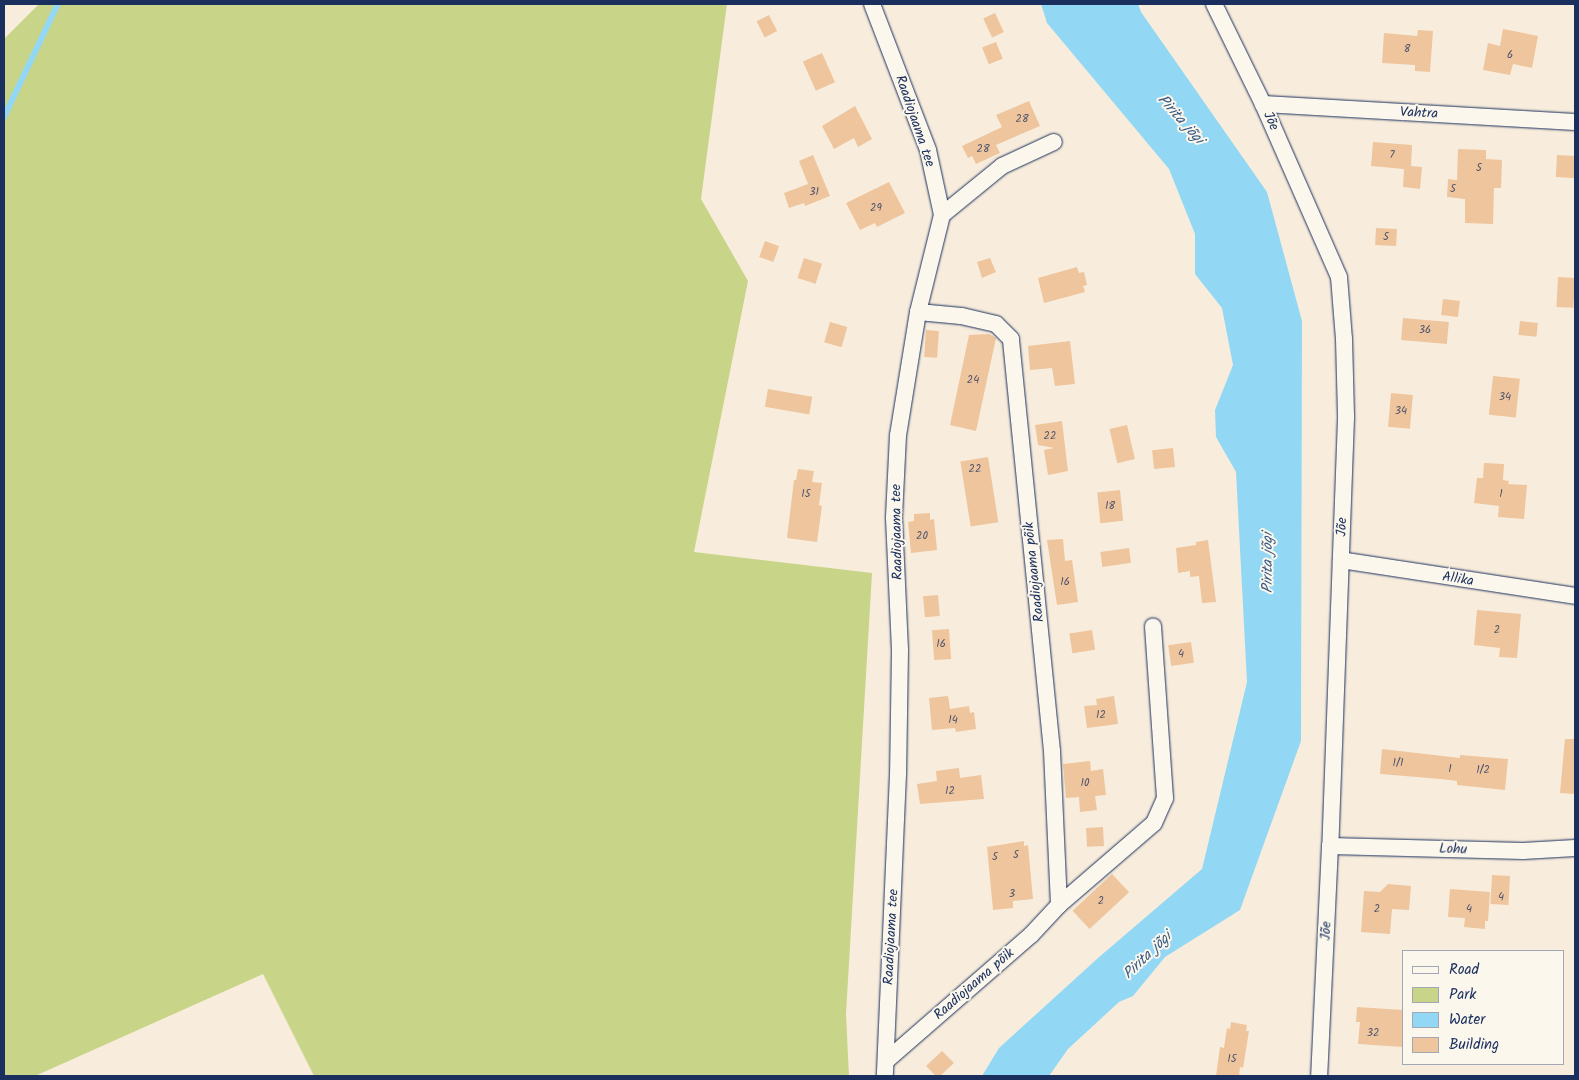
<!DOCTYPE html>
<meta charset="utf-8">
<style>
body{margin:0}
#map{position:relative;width:1579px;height:1080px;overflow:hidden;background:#f8eddc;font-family:Kalam,sans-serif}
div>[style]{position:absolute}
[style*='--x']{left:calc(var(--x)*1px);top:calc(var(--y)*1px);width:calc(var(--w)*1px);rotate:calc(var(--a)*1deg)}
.green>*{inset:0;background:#c8d488}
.water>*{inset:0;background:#92d8f4}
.stream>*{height:5.5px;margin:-2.75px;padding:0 2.75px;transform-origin:2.75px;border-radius:2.75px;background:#92d8f4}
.building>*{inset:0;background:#eec59d;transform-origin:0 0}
.roads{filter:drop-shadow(0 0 1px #1b2f5e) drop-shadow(0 0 1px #1b2f5e)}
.minor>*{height:16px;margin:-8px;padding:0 8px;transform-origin:8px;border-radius:8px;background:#fbf7ec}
span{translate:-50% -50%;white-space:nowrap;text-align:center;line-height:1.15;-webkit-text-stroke:4px #fbf7ec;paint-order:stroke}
.number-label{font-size:11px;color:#50546e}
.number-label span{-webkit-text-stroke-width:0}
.street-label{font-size:14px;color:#1b2f5e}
.water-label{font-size:15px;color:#395984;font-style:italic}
.frame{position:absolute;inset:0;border:5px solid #1b2f5e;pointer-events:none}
.legend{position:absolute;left:1402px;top:950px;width:162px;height:115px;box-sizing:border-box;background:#fbf7ec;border:1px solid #a1a7b3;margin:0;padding:6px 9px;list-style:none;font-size:15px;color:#1b2f5e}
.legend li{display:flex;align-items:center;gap:10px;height:25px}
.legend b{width:25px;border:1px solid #a1a7b3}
</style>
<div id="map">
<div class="green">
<i style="clip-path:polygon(39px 4px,727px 4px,701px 199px,748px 281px,694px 552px,872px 573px,846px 1014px,849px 1076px,314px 1076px,263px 974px,35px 1076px,4px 1076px,4px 39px)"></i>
</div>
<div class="water">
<i style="clip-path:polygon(1041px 4px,1138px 4px,1141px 12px,1267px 192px,1302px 321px,1301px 741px,1240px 910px,1165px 957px,1133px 996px,1119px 1002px,1068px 1049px,1049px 1076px,982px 1076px,999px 1048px,1098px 958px,1202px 869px,1247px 682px,1236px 472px,1216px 437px,1215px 410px,1233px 365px,1222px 308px,1195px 274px,1195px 234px,1169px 169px,1047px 23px)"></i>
</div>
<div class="stream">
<i style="--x:4;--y:117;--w:125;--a:-64.5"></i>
</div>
<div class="building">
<i style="left:995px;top:13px;width:21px;height:13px;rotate:65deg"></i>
<i style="left:769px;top:15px;width:18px;height:14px;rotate:63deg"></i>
<i style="clip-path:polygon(1503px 29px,1538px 36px,1532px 68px,1513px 64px,1510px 75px,1483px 70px,1488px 43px,1500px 46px)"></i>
<i style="clip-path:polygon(1418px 30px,1433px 31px,1430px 72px,1415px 71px,1415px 65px,1382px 63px,1384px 33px,1417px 36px)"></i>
<i style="left:996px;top:42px;width:18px;height:15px;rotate:68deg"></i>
<i style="left:822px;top:53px;width:32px;height:21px;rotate:66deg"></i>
<i style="clip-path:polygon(1029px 101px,1040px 126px,996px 145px,1000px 153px,976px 164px,972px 156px,968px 158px,962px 146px,1002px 127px,996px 115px)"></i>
<i style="clip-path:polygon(855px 106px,872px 139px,858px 147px,854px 138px,834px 149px,822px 126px)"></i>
<i style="clip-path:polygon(1373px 142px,1412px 145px,1411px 166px,1422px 167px,1420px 189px,1403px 187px,1404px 169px,1371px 166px)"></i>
<i style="clip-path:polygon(1458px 149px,1486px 150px,1486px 159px,1502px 160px,1501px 188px,1494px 188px,1493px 224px,1465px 223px,1465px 199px,1447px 197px,1448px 179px,1457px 180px)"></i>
<i style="clip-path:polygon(813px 155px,830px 196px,805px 206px,804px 203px,789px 208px,784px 193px,808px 184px,799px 161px)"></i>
<i style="left:1557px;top:155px;width:18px;height:22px;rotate:3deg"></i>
<i style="clip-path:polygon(889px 182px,905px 213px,877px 227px,875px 223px,860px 230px,846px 203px)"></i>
<i style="left:1376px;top:228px;width:21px;height:17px;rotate:3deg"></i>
<i style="left:765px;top:241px;width:15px;height:17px;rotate:20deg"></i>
<i style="left:804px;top:258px;width:19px;height:21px;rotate:18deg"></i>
<i style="clip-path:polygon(990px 258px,996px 272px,982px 278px,977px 262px)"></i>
<i style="clip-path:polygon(1077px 267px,1079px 273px,1084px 272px,1087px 285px,1083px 286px,1085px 292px,1044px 303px,1038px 278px)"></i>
<i style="left:1558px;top:277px;width:17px;height:30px;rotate:3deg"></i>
<i style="left:1443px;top:299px;width:17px;height:16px;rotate:7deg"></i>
<i style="left:1403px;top:318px;width:46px;height:22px;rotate:5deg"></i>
<i style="left:1520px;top:321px;width:18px;height:14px;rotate:6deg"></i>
<i style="left:830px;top:322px;width:18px;height:21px;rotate:16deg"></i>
<i style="left:926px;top:330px;width:13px;height:27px;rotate:4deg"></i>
<i style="clip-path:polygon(989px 334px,996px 338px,976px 431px,950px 425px,969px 335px)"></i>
<i style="clip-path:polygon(1070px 341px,1075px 384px,1055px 386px,1052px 368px,1030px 370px,1028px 346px)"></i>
<i style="left:1493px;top:376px;width:27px;height:39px;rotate:6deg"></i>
<i style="left:768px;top:389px;width:45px;height:18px;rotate:10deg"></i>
<i style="left:1391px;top:393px;width:22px;height:34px;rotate:5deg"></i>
<i style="clip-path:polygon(1062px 421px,1068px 471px,1048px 475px,1044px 450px,1054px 448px,1038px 445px,1035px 425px)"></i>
<i style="left:1127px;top:425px;width:35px;height:18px;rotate:77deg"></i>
<i style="left:1173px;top:448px;width:19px;height:21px;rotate:84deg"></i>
<i style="left:988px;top:457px;width:66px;height:28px;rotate:81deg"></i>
<i style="clip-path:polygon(1484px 463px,1504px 464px,1503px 480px,1509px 481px,1508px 484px,1527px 485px,1524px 519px,1498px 517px,1499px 506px,1474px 503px,1477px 478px,1483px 478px)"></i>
<i style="clip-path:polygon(798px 469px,814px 471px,812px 482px,822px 483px,819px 505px,822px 506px,817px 542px,787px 538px,794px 480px,796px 480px)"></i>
<i style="left:1120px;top:490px;width:31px;height:23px;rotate:84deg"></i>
<i style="clip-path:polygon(930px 513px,930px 520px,934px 519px,937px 550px,911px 553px,908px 522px,914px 521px,914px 514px)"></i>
<i style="clip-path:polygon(1063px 539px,1065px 561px,1072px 560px,1078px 602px,1057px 605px,1047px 540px)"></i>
<i style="clip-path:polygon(1208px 540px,1216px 602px,1202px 603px,1199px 576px,1190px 577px,1190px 571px,1178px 573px,1176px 548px,1196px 545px,1196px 542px)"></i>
<i style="left:1129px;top:548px;width:15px;height:29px;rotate:82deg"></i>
<i style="left:938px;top:595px;width:21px;height:15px;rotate:85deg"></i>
<i style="clip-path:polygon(1477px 610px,1521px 614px,1517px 658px,1499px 657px,1500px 648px,1474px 645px)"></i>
<i style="left:949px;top:629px;width:30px;height:17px;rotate:86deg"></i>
<i style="left:1092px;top:630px;width:20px;height:23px;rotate:81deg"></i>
<i style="left:1191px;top:642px;width:21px;height:23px;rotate:82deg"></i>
<i style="clip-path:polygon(948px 696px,950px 709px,969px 706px,970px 713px,974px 712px,976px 729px,956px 732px,955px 728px,932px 730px,929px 698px)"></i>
<i style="clip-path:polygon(1114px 696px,1118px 724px,1087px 728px,1084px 706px,1097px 705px,1096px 699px)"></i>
<i style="clip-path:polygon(1565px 739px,1575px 739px,1575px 794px,1560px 793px)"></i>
<i style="clip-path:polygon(1382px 749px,1460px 758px,1460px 755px,1508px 759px,1505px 790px,1457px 785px,1457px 781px,1441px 779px,1380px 774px)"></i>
<i style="clip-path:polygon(1090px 761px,1091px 771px,1103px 769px,1106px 795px,1095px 796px,1097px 810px,1080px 812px,1079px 797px,1066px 798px,1063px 764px)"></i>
<i style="clip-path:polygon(959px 768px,960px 778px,981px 775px,984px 799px,920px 804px,917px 784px,937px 781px,936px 771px)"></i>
<i style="left:1103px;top:827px;width:19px;height:17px;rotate:87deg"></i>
<i style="clip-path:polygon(1024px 841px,1024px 846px,1028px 845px,1033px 899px,1013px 901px,1013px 908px,993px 910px,987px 847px)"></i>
<i style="left:1112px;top:874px;width:25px;height:54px;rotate:47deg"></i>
<i style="left:1492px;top:875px;width:18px;height:29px;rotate:3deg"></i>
<i style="clip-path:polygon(1388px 884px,1411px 886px,1409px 910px,1392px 909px,1390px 934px,1361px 932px,1364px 891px,1380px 892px)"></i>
<i style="clip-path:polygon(1450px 889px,1490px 892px,1488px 921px,1485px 921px,1485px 929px,1464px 927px,1465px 918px,1448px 917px)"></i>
<i style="clip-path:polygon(1357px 1007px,1403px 1010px,1403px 1047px,1358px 1044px,1360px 1022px,1356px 1022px)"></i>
<i style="clip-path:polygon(1231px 1022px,1247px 1025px,1246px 1031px,1249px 1031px,1243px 1068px,1240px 1067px,1239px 1076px,1216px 1076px,1220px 1047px,1224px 1048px,1227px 1028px,1230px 1029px)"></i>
<i style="clip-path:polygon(942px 1051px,954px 1063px,940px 1076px,936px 1076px,926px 1066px)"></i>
</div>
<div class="roads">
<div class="minor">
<i style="--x:872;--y:4;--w:156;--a:69"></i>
<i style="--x:928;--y:150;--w:66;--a:77.8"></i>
<i style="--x:942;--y:215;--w:100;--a:103.9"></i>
<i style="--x:918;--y:312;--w:125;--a:99.2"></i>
<i style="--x:898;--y:435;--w:83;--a:92.8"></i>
<i style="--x:894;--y:518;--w:132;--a:87.4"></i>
<i style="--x:900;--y:650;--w:124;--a:90.9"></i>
<i style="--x:898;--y:774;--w:302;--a:92.5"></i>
<i style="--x:1214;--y:4;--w:111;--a:63.9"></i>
<i style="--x:1263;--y:104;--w:189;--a:66.3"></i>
<i style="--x:1339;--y:277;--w:62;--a:85.4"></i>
<i style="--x:1344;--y:339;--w:79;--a:88.5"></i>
<i style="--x:1346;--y:418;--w:428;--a:92.1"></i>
<i style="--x:1330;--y:846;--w:230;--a:92.7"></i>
<i style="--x:1263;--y:104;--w:313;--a:3.3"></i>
<i style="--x:942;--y:215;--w:77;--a:-39.2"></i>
<i style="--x:1002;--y:166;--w:57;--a:-24.8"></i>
<i style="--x:1341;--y:560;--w:237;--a:8.7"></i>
<i style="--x:1330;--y:846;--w:193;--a:1.5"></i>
<i style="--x:1523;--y:851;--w:52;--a:-3.3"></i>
<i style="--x:1059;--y:905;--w:125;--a:-40.8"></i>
<i style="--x:1154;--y:823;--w:27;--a:-66"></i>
<i style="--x:1165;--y:798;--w:172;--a:-94"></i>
<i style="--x:886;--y:1061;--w:192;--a:-41"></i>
<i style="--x:1031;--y:935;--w:41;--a:-47"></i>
<i style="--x:1059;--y:905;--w:154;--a:-92.6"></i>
<i style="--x:1052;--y:751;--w:414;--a:-95.7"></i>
<i style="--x:1011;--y:339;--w:21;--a:-135"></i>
<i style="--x:996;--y:324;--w:36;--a:-167"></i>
<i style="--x:961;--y:316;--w:43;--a:-174.7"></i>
</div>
</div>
<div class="number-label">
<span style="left:1407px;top:49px">8</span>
<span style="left:1510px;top:55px">6</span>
<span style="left:1022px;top:119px">28</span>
<span style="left:983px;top:149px">28</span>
<span style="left:1392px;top:155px">7</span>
<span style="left:1479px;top:168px">5</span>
<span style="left:1453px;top:189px">5</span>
<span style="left:814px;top:192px">31</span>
<span style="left:876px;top:208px">29</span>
<span style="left:1386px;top:237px">5</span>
<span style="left:1425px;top:330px">36</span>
<span style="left:973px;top:380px">24</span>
<span style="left:1505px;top:397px">34</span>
<span style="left:1401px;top:411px">34</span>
<span style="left:1050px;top:436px">22</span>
<span style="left:975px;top:469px">22</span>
<span style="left:806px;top:494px">15</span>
<span style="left:1501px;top:494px">1</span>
<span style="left:1110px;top:506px">18</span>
<span style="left:922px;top:536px">20</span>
<span style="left:1065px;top:582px">16</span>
<span style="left:1497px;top:630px">2</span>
<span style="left:941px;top:644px">16</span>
<span style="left:1181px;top:654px">4</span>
<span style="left:1101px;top:715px">12</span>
<span style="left:953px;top:720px">14</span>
<span style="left:1398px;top:763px">1/1</span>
<span style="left:1450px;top:769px">1</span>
<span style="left:1483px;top:770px">1/2</span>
<span style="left:1085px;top:783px">10</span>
<span style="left:950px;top:791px">12</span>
<span style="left:1016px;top:855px">5</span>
<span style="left:995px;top:857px">5</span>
<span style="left:1012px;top:894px">3</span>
<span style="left:1501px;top:897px">4</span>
<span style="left:1101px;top:901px">2</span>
<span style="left:1377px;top:909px">2</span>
<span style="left:1469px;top:909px">4</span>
<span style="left:1373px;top:1033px">32</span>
<span style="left:1232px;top:1059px">15</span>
</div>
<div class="street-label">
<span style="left:1419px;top:113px;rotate:3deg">Vahtra</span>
<span style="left:915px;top:121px;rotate:71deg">Raadiojaama tee</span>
<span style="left:1271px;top:121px;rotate:66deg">Jõe</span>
<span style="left:1342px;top:527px;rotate:-88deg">Jõe</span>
<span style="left:897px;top:532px;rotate:-91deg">Raadiojaama tee</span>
<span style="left:1034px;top:572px;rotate:-96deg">Raadiojaama põik</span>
<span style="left:1458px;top:579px;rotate:9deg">Allika</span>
<span style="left:1453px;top:849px;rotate:2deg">Lohu</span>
<span style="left:1326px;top:931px;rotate:-87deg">Jõe</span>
<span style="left:891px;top:937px;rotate:-87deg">Raadiojaama tee</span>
<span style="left:974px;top:984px;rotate:-41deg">Raadiojaama põik</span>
</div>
<div class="water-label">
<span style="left:1180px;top:120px;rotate:48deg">Pirita jõgi</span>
<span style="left:1269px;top:563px;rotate:-90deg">Pirita jõgi</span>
<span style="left:1148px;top:956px;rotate:-44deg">Pirita jõgi</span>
</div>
<div class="frame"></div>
<ul class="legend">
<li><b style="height:6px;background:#fbf7ec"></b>Road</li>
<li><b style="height:14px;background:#c8d488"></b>Park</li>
<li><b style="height:14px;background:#92d8f4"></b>Water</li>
<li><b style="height:14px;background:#eec59d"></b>Building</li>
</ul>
</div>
